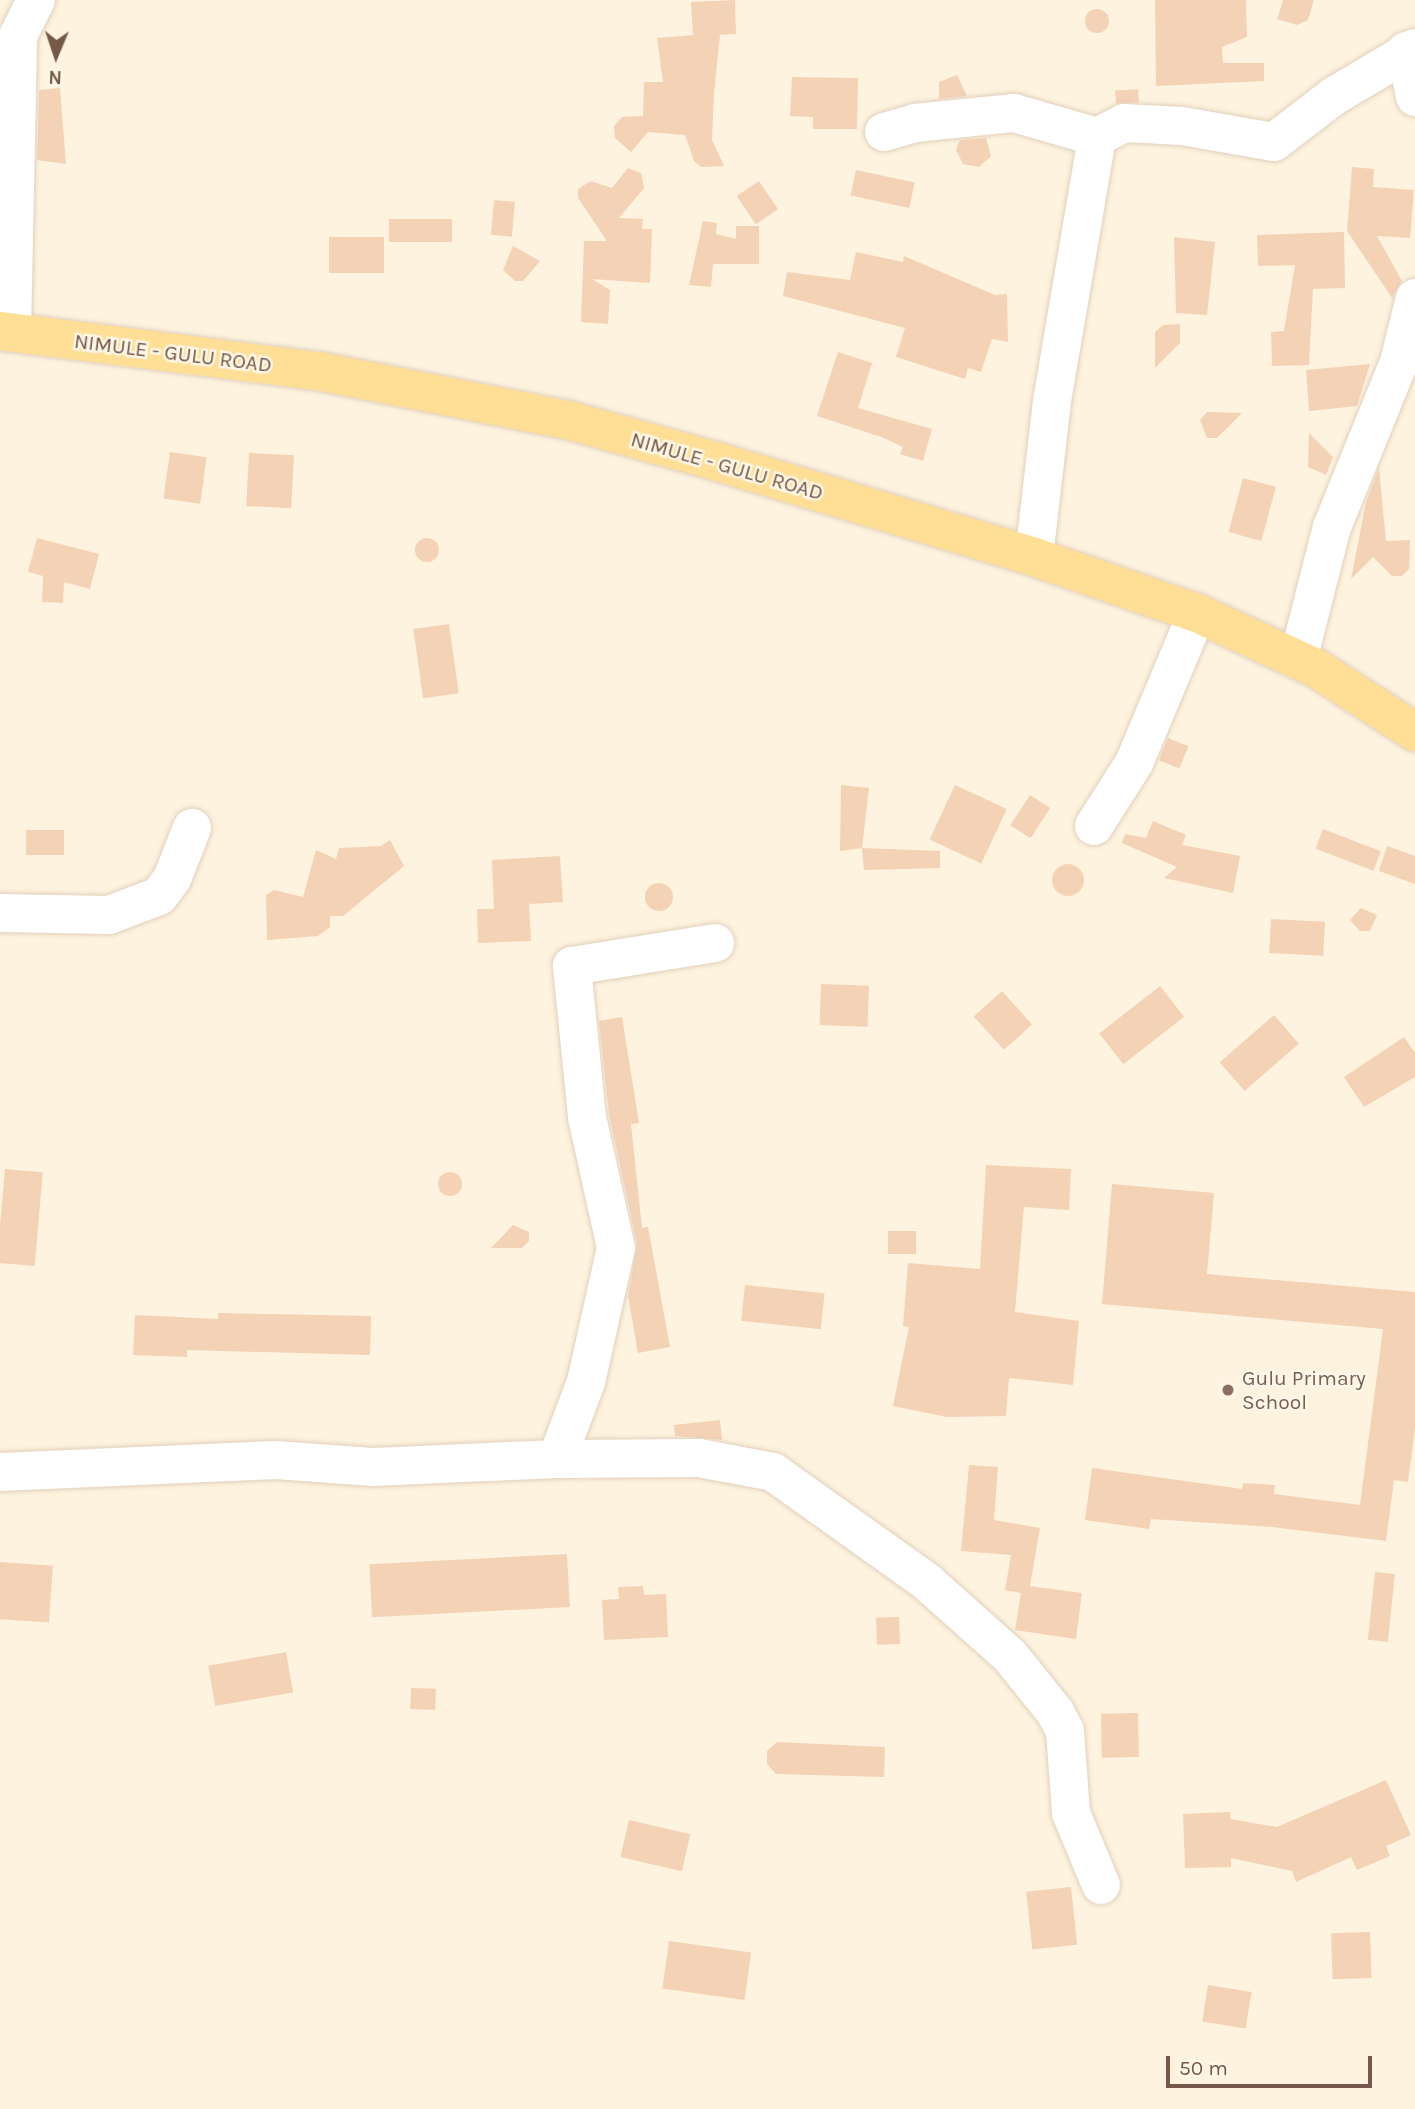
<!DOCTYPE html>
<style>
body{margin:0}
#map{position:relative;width:1415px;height:2109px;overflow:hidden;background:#fdf3df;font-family:Karla,sans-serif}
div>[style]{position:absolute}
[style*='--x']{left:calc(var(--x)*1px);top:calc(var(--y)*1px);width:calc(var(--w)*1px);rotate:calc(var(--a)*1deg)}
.building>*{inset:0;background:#f4d2b6;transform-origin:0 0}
.round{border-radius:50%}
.roads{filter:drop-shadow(0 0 2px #e2d0bb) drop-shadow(0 0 2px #e2d0bb)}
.minor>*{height:38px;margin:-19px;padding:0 19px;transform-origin:19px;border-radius:19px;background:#fff}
.major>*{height:38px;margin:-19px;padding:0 19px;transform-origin:19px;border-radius:19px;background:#ffde95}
.dots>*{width:19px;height:19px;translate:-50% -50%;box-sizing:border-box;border:4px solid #fff7e7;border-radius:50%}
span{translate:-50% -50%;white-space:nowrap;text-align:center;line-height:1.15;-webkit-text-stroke:5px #fff7e7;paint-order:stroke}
.street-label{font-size:21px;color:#755946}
.education-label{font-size:21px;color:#785e54}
.left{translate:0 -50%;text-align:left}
.north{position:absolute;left:21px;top:21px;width:70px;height:70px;-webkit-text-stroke:5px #fff7e7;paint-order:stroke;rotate:182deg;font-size:19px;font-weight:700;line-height:28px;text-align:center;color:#755946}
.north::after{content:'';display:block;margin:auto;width:24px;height:32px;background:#755946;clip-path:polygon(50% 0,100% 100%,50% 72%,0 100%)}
.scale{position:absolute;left:1166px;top:2056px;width:206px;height:32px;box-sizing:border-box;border:4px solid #755946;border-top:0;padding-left:9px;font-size:21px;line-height:24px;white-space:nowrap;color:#755946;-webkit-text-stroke:5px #fff7e7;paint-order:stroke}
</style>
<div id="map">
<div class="building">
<i style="clip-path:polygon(735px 0,736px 34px,720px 35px,714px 93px,712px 140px,724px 166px,701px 167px,694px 161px,685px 135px,648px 132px,631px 152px,615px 138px,614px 126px,622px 117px,643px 116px,644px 82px,663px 82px,657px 38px,693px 35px,691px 2px)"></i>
<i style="clip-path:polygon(1155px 0,1246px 0,1247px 37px,1222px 47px,1223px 63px,1264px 63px,1264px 81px,1156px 86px)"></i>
<i style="clip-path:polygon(1283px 0,1314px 0,1308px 20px,1297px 25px,1277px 19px)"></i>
<i class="round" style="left:1085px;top:9px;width:24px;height:24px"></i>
<i style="clip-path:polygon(957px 75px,967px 96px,939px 99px,939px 82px)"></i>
<i style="clip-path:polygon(792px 77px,858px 78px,857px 129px,813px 129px,813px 117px,790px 116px)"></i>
<i style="clip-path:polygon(60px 88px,66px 164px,37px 160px,39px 90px)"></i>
<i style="left:1138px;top:89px;width:13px;height:23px;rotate:86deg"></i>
<i style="clip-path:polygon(986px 138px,991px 156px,979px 167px,963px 164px,956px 150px,960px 140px)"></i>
<i style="clip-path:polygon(1352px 167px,1374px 169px,1373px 187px,1414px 190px,1410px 238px,1377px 236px,1402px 281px,1392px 298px,1347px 231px)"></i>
<i style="clip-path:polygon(628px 168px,641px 173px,644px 188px,619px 218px,643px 219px,642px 229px,652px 229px,650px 283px,592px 279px,610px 290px,608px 324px,581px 322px,584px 241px,607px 241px,578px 198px,578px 189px,591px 181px,612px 188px)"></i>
<i style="left:856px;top:170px;width:60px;height:26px;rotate:12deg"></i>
<i style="left:759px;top:181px;width:34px;height:27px;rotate:56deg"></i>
<i style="left:494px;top:200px;width:21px;height:35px;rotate:5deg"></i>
<i style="left:452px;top:219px;width:23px;height:63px;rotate:90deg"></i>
<i style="clip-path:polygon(703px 221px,717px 223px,716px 234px,736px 239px,736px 226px,759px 226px,759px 264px,713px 264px,711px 287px,689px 285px)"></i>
<i style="clip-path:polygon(1344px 232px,1345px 288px,1313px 289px,1309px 365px,1272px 366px,1271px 332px,1284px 331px,1295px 265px,1258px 266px,1257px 235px)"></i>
<i style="left:329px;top:237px;width:55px;height:36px"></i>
<i style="clip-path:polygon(1174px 237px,1215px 242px,1207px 315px,1176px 313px)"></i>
<i style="clip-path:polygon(513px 246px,540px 261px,523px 281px,515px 281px,503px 270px)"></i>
<i style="clip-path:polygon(856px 252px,903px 262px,904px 256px,995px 295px,1007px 294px,1008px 342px,992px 339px,981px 372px,968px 368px,965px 379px,896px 357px,905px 328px,783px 296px,787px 272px,850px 280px)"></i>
<i style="clip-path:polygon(1180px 324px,1180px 343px,1155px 368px,1155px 332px,1163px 325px)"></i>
<i style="clip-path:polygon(838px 352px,872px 363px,858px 408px,932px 429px,923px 461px,900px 454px,903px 447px,884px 438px,817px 416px)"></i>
<i style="clip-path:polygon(1370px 364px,1357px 406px,1309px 411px,1306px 370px)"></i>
<i style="clip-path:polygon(1207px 412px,1242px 413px,1217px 438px,1207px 438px,1200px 420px)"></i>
<i style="clip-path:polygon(1309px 433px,1333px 457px,1326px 475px,1308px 467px)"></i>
<i style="left:170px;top:452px;width:37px;height:47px;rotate:8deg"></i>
<i style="left:249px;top:453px;width:45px;height:53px;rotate:3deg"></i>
<i style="clip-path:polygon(1379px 468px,1386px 541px,1410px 540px,1409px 569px,1402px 576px,1392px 576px,1373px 557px,1351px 579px,1366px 502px)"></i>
<i style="left:1243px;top:478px;width:34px;height:56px;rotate:15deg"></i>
<i style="clip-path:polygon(37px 538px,99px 554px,90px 589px,64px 582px,63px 603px,42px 602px,43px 576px,28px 572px)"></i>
<i class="round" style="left:415px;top:538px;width:24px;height:24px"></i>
<i style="left:449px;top:624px;width:70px;height:36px;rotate:82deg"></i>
<i style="left:1168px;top:738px;width:22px;height:24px;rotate:22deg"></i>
<i style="clip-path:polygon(841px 785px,869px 788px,862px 848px,940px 851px,940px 868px,864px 870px,862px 848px,840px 851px)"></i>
<i style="left:955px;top:785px;width:57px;height:60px;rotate:25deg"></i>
<i style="left:1030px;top:795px;width:24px;height:36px;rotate:33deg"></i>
<i style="clip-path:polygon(1153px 821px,1186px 835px,1182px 845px,1240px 856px,1233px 893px,1164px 878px,1177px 867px,1122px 843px,1125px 834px,1146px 838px)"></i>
<i style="left:1323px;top:829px;width:62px;height:21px;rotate:21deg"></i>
<i style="left:26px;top:830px;width:38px;height:25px"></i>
<i style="clip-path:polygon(390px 840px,404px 866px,343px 916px,330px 916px,330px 927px,318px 936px,267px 940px,266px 895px,274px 890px,303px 897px,316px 850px,336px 859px,339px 848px,381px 846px)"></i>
<i style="clip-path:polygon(1387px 846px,1415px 856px,1415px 884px,1379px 871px)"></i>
<i style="clip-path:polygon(560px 856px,563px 902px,529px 904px,531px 941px,478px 943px,477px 909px,494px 909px,492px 860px)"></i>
<i class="round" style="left:1052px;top:864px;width:32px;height:32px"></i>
<i class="round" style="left:645px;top:883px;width:28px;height:28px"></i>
<i style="clip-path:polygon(1361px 908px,1377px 915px,1370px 931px,1360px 931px,1350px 920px)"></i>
<i style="left:1271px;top:919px;width:54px;height:34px;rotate:3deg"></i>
<i style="left:821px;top:984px;width:48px;height:41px;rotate:2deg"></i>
<i style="left:1160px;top:986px;width:39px;height:77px;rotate:52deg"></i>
<i style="left:1002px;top:991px;width:45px;height:38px;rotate:48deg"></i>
<i style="left:1274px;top:1015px;width:38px;height:72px;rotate:49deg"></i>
<i style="clip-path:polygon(622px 1017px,639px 1123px,631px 1124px,642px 1228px,648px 1227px,670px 1347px,638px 1353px,628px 1296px,637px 1244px,609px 1114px,599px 1021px)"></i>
<i style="clip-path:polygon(1404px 1037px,1415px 1053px,1415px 1077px,1364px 1107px,1344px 1077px)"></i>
<i style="clip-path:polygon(986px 1165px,1071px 1169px,1069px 1210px,1024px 1207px,1015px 1312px,1079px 1321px,1073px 1385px,1009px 1378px,1006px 1416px,947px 1417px,893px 1406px,909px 1327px,903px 1326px,908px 1263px,980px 1269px)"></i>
<i style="left:5px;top:1169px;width:38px;height:94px;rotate:5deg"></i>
<i class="round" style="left:438px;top:1172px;width:24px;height:24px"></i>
<i style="clip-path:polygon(1112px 1184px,1214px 1193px,1207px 1274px,1415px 1292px,1415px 1428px,1408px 1482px,1394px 1480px,1386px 1541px,1272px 1527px,1151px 1519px,1149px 1529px,1085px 1520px,1092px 1468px,1242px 1489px,1243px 1483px,1275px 1485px,1274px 1494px,1360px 1505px,1383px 1329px,1102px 1304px)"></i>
<i style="clip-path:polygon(513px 1225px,529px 1232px,529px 1241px,522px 1248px,491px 1248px)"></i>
<i style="left:888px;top:1231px;width:28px;height:23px"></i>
<i style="left:745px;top:1285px;width:80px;height:36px;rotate:6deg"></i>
<i style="clip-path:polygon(218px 1313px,371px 1316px,370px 1355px,187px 1350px,187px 1357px,133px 1355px,135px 1315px,218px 1319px)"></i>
<i style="clip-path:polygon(720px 1420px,722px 1440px,675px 1436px,674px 1425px)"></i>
<i style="clip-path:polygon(969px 1465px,998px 1467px,994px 1520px,1040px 1528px,1030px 1586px,1082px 1593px,1076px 1639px,1015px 1630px,1021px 1593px,1005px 1590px,1011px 1555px,961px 1551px)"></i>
<i style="left:567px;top:1554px;width:53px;height:198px;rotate:87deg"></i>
<i style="left:0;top:1562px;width:53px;height:57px;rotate:4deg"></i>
<i style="left:1375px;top:1572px;width:20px;height:68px;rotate:6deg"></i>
<i style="clip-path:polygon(643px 1586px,644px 1595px,666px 1594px,668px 1637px,604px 1640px,602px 1600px,619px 1599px,618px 1587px)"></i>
<i style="left:899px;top:1617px;width:27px;height:23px;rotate:88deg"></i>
<i style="left:286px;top:1652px;width:41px;height:79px;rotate:80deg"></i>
<i style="left:411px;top:1688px;width:25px;height:21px;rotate:2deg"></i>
<i style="left:1138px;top:1713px;width:44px;height:37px;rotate:89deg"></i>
<i style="clip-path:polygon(777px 1742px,885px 1747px,884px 1777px,776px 1774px,767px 1764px,767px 1751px)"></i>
<i style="clip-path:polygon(1386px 1780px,1411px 1835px,1386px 1846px,1390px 1856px,1357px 1870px,1351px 1857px,1296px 1882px,1292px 1871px,1231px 1858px,1231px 1867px,1185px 1868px,1183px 1814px,1230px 1812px,1230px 1819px,1277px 1827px)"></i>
<i style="left:629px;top:1820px;width:63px;height:38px;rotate:13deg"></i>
<i style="left:1071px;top:1887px;width:58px;height:45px;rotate:84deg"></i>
<i style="left:1370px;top:1932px;width:46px;height:39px;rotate:88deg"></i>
<i style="left:669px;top:1941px;width:83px;height:48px;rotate:8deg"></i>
<i style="left:1208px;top:1985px;width:44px;height:37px;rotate:9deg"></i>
</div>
<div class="roads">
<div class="minor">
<i style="--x:1406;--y:51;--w:47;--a:78.9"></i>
<i style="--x:884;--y:132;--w:32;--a:-16"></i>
<i style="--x:915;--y:123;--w:100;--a:-5.8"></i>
<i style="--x:1014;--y:113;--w:86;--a:16.1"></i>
<i style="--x:12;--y:332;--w:296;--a:-88.8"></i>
<i style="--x:18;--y:36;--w:40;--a:-63.4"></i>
<i style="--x:1034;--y:557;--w:157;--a:-83.4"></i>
<i style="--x:1052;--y:401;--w:268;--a:-80.3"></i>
<i style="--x:1097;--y:137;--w:30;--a:-27"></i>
<i style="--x:1124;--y:123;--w:58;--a:3"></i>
<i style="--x:1182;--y:126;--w:93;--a:9.9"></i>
<i style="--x:1274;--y:142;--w:76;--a:-37.5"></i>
<i style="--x:1334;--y:96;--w:94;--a:-30.7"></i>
<i style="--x:1298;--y:660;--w:137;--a:-75.7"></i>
<i style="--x:1332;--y:527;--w:178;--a:-67.9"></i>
<i style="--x:1399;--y:362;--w:66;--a:-76"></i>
<i style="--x:1094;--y:826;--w:75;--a:-57.6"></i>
<i style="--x:1134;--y:763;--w:163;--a:-67.2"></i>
<i style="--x:0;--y:913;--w:109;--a:1.1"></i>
<i style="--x:109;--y:915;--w:53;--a:-20.8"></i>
<i style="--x:159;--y:896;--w:21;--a:-53"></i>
<i style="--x:172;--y:879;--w:55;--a:-68.6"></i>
<i style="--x:557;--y:1459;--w:142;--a:-0.4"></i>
<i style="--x:699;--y:1458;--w:75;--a:10.7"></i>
<i style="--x:773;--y:1472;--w:189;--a:35.5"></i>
<i style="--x:927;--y:1582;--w:111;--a:41.7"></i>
<i style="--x:1010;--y:1656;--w:72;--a:51.2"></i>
<i style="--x:1055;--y:1712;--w:21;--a:62"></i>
<i style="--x:1065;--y:1731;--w:82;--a:85.8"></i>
<i style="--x:1071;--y:1813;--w:78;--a:67.4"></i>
<i style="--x:0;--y:1472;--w:276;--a:-2.5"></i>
<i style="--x:276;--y:1460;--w:97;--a:4.1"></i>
<i style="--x:373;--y:1467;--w:184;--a:-2.5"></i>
<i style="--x:557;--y:1459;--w:82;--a:-69.4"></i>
<i style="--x:586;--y:1382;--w:137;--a:-77.4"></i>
<i style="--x:616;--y:1248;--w:134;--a:-102.5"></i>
<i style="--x:587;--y:1117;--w:152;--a:-95.7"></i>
<i style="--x:572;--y:966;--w:145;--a:-9.1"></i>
</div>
<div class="major">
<i style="--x:0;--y:331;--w:326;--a:7.2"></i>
<i style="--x:323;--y:372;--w:250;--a:11.1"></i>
<i style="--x:568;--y:420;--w:153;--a:15.6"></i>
<i style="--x:715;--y:461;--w:333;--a:16.7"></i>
<i style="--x:1034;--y:557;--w:172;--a:19"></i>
<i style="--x:1197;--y:613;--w:131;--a:24.8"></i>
<i style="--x:1316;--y:668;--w:118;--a:32.9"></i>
</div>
</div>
<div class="dots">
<i style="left:1228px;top:1390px;background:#8d6e63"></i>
</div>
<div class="street-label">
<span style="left:173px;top:353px;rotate:7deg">NIMULE - GULU ROAD</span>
<span style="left:727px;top:466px;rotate:16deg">NIMULE - GULU ROAD</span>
</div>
<div class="education-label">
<span class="left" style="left:1242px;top:1390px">Gulu Primary<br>School</span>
</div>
<div class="north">N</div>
<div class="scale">50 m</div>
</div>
